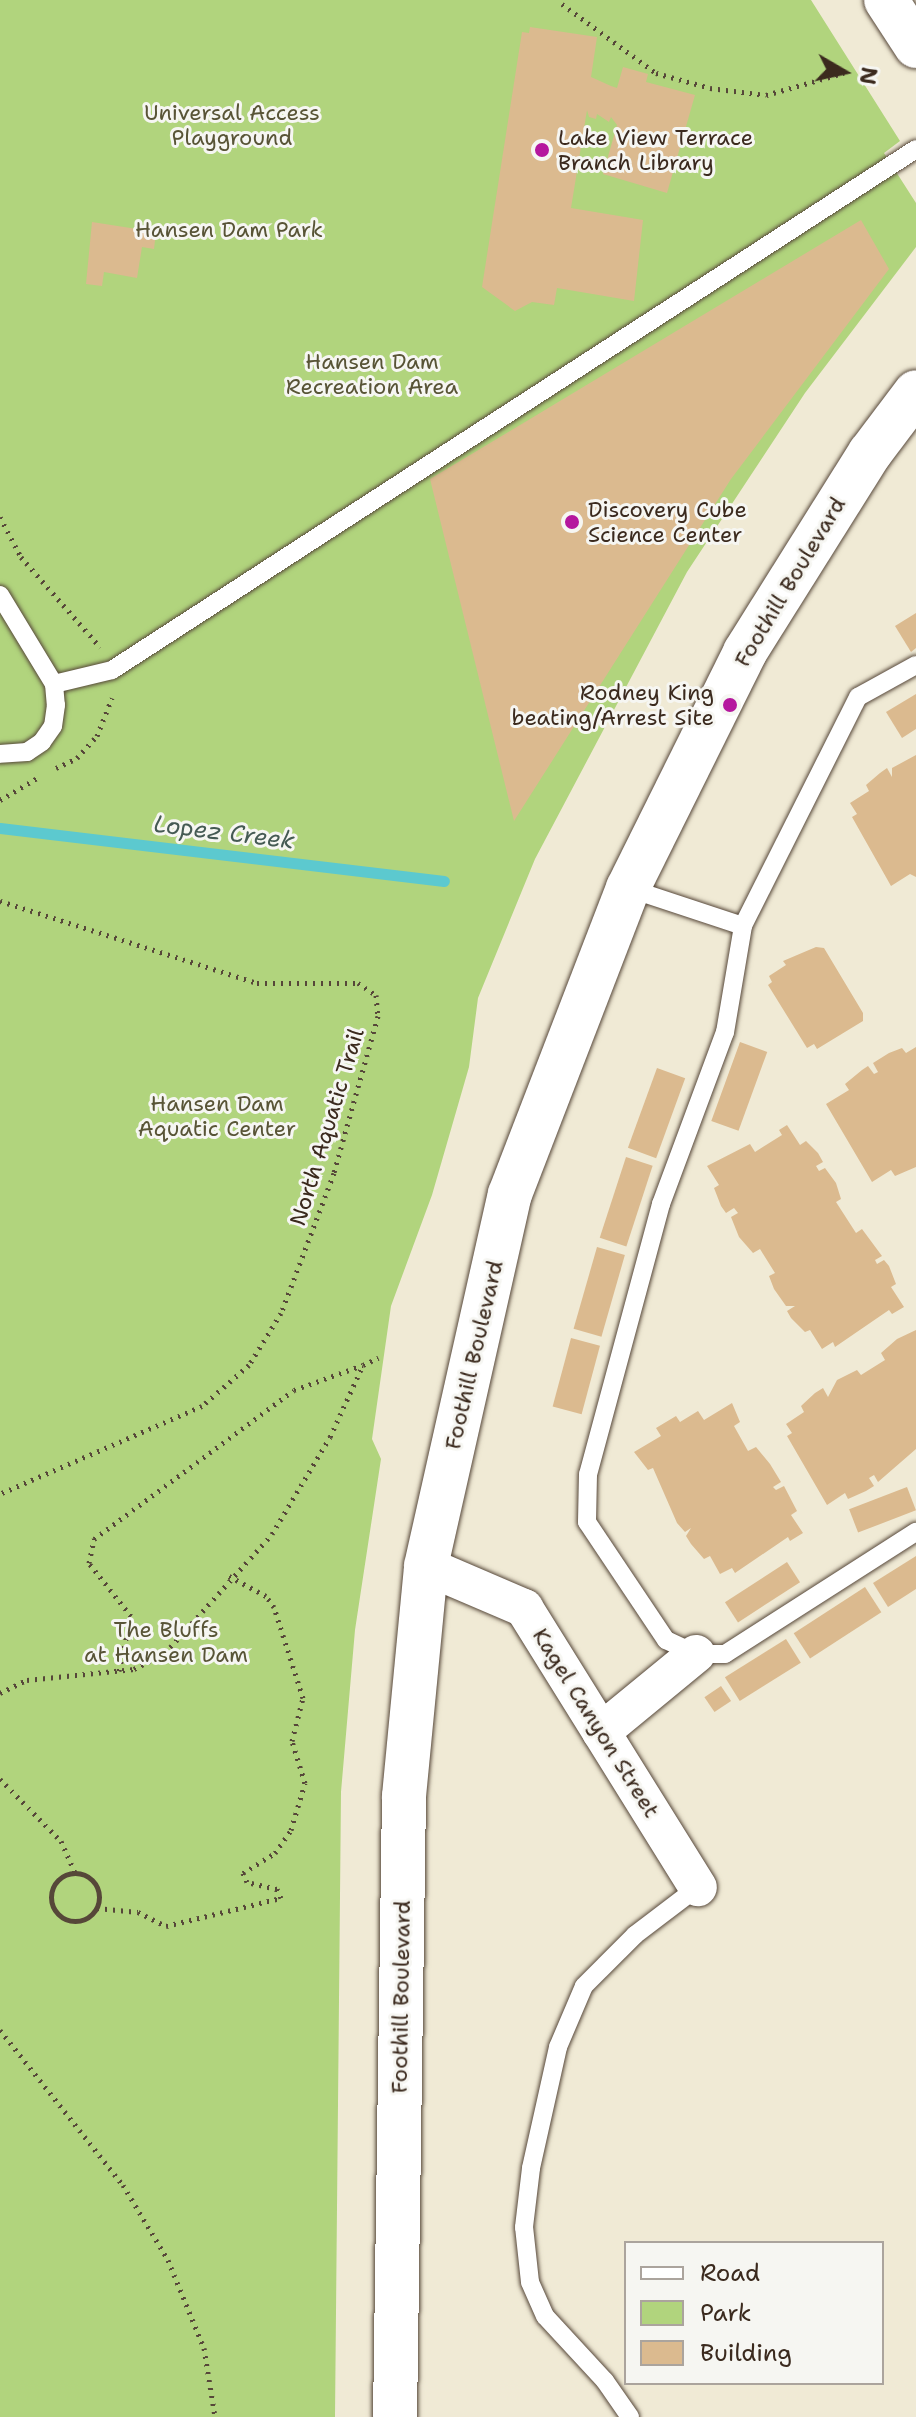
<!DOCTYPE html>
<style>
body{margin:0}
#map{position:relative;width:916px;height:2417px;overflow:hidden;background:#f0ead5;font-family:"Shantell Sans",sans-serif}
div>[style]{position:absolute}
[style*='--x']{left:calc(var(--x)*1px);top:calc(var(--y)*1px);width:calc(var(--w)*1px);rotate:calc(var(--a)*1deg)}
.green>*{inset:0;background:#b1d47d}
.stream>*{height:11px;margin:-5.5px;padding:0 5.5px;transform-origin:5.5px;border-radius:5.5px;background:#5cc9cf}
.building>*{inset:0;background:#dbba8f;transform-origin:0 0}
.path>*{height:5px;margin-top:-2.5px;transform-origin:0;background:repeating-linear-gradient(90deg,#564739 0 2px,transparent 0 8px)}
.path>.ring{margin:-2.5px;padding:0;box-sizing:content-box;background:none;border:5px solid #564739;border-radius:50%}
.roads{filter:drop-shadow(0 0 2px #564739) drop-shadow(0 0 2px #564739)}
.service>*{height:18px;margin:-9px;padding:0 9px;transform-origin:9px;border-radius:9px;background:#fff}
.minor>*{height:38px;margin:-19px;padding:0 19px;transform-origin:19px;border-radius:19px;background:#fff}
.primary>*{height:44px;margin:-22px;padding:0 22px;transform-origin:22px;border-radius:22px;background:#fff}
.dots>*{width:22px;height:22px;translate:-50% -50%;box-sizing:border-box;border:4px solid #f6f6f2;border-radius:50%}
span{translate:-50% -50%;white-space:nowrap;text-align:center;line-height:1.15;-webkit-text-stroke:6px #f6f6f2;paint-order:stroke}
.park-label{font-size:22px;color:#585436}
.poi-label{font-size:22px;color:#3b2a1e}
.left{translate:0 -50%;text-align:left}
.right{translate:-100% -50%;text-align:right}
.street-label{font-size:22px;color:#3b2a1e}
.water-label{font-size:24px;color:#455a53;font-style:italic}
.legend{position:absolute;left:624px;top:2241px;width:260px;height:144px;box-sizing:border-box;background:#f6f6f2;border:2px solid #aba49d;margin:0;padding:10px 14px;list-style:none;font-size:24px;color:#3b2a1e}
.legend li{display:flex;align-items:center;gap:16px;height:40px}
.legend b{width:40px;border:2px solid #aba49d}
.north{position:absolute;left:804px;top:32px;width:80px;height:80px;-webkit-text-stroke:6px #f6f6f2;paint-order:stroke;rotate:99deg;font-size:22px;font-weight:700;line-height:32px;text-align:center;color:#3b2a1e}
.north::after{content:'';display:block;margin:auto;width:28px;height:36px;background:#3b2a1e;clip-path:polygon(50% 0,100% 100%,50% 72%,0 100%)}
</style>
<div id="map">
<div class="green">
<i style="clip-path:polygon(0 0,811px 0,900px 141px,884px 153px,916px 203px,916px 247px,805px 393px,687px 572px,535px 859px,478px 998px,469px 1067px,432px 1195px,391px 1306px,372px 1439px,381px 1459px,355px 1630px,341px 1792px,335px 2417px,0 2417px)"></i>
</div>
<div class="stream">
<i style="--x:0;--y:828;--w:447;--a:6.8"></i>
</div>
<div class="building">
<i style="clip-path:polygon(530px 27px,597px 37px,591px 77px,611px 86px,617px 88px,623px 67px,648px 74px,646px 82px,695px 95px,667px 193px,603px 174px,617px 125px,611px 117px,609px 122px,597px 114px,596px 119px,589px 117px,587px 110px,571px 208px,643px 220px,634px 301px,557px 288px,554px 305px,532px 302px,515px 311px,482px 287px,522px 32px,529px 33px)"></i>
<i style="clip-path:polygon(861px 220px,889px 269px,731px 479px,514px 821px,430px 479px)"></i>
<i style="clip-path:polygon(92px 222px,156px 232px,154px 249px,142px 247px,137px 278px,104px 272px,102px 286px,86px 284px)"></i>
<i style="clip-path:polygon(916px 613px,916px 648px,911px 652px,895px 626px)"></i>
<i style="clip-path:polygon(916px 694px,916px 729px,902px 738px,886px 712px)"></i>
<i style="clip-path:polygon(916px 755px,916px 877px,910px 874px,891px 886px,852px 817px,857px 814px,850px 803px,869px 791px,866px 785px,880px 773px,887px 768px,892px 777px,892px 768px)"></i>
<i style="clip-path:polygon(816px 947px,824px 948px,863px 1013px,863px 1021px,817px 1049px,814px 1044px,807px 1048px,768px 985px,772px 982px,769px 976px,786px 965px,783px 961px)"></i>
<i style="left:740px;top:1042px;width:29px;height:84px;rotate:20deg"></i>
<i style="clip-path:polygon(916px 1047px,916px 1167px,895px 1176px,891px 1170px,872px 1182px,826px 1104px,849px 1090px,845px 1084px,862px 1070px,868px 1066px,874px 1074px,878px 1072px,873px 1063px,889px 1053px,902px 1048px,906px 1053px)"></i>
<i style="left:657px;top:1068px;width:30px;height:85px;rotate:20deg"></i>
<i style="clip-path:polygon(787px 1125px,800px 1145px,806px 1141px,818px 1153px,823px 1162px,816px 1166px,819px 1171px,825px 1168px,836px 1183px,841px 1199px,836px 1202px,856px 1233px,862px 1229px,882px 1256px,875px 1260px,877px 1264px,884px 1260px,889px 1266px,896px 1284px,891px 1287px,904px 1307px,892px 1314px,889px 1310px,835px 1347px,833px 1342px,822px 1349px,810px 1330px,805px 1332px,791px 1318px,787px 1311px,795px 1306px,786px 1306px,774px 1289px,769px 1276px,775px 1273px,760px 1249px,753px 1253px,739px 1237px,731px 1217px,738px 1213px,734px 1208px,726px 1213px,721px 1206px,714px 1188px,719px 1185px,707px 1166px,750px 1144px,755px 1152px,782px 1135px,779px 1130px)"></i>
<i style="left:626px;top:1157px;width:28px;height:85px;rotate:18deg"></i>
<i style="left:597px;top:1247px;width:29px;height:85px;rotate:16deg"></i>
<i style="clip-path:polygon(916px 1330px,916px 1449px,878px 1482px,874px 1475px,869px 1478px,874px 1486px,866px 1491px,848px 1499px,845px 1493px,827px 1505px,787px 1436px,792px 1433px,786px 1424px,804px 1412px,801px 1406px,815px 1393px,823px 1388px,828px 1397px,837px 1380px,857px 1370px,861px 1375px,885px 1360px,881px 1353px,897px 1339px)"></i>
<i style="left:571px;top:1338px;width:30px;height:71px;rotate:15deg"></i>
<i style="clip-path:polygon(732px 1403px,740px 1422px,734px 1426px,748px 1451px,756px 1447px,770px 1464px,781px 1482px,773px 1487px,776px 1490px,784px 1486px,797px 1511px,791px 1515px,803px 1533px,790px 1541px,788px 1537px,735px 1573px,732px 1568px,720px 1574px,710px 1556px,704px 1559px,691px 1544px,686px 1536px,691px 1528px,685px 1532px,677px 1523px,653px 1468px,648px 1470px,634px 1452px,661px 1436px,656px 1428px,676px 1416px,680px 1422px,698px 1411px,704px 1420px)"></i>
<i style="left:907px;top:1487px;width:25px;height:62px;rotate:69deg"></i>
<i style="clip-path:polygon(916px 1556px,916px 1589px,888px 1607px,873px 1583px)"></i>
<i style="left:787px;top:1562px;width:24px;height:74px;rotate:57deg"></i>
<i style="left:865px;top:1587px;width:30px;height:85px;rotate:57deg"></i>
<i style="left:786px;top:1639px;width:28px;height:72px;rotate:58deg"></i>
<i style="left:721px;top:1686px;width:18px;height:20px;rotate:56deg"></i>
</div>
<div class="path">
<i style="--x:562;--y:4;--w:117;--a:36.3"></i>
<i style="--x:656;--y:73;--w:56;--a:15.5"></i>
<i style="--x:710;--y:88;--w:56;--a:7.1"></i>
<i style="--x:766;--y:95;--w:81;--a:-15.8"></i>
<i style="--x:0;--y:517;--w:45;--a:62.3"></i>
<i style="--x:21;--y:557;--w:120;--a:48.7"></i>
<i style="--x:56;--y:768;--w:23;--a:-25"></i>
<i style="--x:77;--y:758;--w:30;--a:-48"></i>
<i style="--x:97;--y:736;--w:41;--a:-68.5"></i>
<i style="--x:0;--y:800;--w:43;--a:-30.7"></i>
<i style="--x:0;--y:901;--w:270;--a:17.7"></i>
<i style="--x:257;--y:983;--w:101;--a:0"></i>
<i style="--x:358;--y:983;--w:22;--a:34"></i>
<i style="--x:376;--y:995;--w:21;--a:85"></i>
<i style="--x:378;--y:1016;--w:163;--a:105.7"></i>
<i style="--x:334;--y:1173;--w:150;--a:110.7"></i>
<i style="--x:281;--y:1313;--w:61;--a:121.6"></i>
<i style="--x:249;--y:1365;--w:62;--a:138.9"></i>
<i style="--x:202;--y:1406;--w:220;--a:156.5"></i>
<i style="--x:119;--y:1671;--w:56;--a:-77.7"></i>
<i style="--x:131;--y:1616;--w:68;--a:-128.4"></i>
<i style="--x:89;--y:1563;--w:25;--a:-78"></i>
<i style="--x:94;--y:1539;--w:249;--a:-36.7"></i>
<i style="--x:294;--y:1390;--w:73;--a:-19.9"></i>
<i style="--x:0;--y:1693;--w:30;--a:-26"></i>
<i style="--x:27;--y:1680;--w:108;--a:-5.9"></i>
<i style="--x:134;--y:1669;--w:35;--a:-27"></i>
<i style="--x:165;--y:1653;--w:160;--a:-48"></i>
<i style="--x:272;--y:1534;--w:113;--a:-59.1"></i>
<i style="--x:330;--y:1437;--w:79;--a:-65.4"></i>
<i style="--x:363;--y:1365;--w:17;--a:-25"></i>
<i style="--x:0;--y:1779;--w:87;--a:45.5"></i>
<i style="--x:61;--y:1841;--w:35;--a:66"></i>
<i class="ring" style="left:51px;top:1873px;width:43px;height:43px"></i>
<i style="--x:97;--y:1908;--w:41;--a:5.6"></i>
<i style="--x:138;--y:1912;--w:31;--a:27"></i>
<i style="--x:166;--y:1926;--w:118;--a:-13.7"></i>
<i style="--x:281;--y:1898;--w:10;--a:-114"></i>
<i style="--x:277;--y:1889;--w:31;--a:-167"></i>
<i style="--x:247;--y:1882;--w:10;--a:-114"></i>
<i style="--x:243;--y:1873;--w:38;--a:-32"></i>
<i style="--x:275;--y:1853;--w:28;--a:-55"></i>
<i style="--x:291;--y:1830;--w:49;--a:-73.4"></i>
<i style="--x:305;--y:1783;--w:44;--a:-107.2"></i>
<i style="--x:292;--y:1741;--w:44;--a:-75.7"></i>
<i style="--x:303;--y:1698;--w:96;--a:-107.7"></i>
<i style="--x:274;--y:1607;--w:14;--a:-126"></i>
<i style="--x:266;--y:1596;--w:42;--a:-151.6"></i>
<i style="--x:0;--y:2030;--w:198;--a:51.6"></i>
<i style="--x:123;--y:2185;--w:87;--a:59"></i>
<i style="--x:168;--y:2260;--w:95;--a:67.8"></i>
<i style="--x:204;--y:2348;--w:70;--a:80.9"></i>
</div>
<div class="roads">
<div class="service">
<i style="--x:0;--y:595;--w:104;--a:58.8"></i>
<i style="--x:54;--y:684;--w:21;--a:85"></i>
<i style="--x:56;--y:705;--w:21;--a:98"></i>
<i style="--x:53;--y:726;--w:19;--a:125"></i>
<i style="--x:42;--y:742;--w:18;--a:146"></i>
<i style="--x:27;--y:752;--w:27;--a:176"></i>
<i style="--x:916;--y:665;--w:66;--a:151.1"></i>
<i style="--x:858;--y:697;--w:256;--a:116.7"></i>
<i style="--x:743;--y:926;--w:108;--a:99.6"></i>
<i style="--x:725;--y:1032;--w:184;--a:110.4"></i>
<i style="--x:661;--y:1204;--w:280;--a:105.1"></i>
<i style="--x:588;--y:1474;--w:48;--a:91.2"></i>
<i style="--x:587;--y:1522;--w:142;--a:56.2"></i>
<i style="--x:666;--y:1640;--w:33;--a:25"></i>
<i style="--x:696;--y:1654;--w:29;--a:0"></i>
<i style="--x:725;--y:1654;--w:227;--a:-32.6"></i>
<i style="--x:54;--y:684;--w:60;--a:-13.6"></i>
<i style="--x:112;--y:670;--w:958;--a:-32.94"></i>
<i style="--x:628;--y:888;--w:121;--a:18.3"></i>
<i style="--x:630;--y:2417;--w:44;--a:-124.8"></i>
<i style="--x:605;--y:2381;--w:88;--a:-132.7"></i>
<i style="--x:545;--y:2316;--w:37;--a:-114"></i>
<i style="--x:530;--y:2282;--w:55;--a:-96.2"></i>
<i style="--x:524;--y:2227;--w:59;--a:-83.2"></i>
<i style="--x:531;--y:2168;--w:124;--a:-77.4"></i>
<i style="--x:558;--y:2047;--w:66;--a:-66.9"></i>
<i style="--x:584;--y:1986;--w:72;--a:-45"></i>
<i style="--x:635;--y:1935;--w:79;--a:-37.3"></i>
</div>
<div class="minor">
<i style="--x:426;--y:1566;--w:107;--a:23.2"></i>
<i style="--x:524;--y:1608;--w:329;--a:58.1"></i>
<i style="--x:601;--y:1732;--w:123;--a:-39.4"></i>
</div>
<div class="primary">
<i style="--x:886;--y:0;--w:55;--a:56.9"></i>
<i style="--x:395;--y:2417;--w:621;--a:-89.17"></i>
<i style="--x:404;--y:1796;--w:231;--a:-84.5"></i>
<i style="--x:426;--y:1566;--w:381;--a:-77.3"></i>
<i style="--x:510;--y:1194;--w:328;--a:-68.9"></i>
<i style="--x:628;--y:888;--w:263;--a:-63.6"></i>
<i style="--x:745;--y:652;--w:235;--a:-57.9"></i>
<i style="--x:870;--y:453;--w:76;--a:-53"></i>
</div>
</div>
<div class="dots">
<i style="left:542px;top:150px;background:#b5179e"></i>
<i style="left:572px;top:522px;background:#b5179e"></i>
<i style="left:730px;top:705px;background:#b5179e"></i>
</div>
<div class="park-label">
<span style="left:232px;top:125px">Universal Access<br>Playground</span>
<span style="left:229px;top:230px">Hansen Dam Park</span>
<span style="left:372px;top:374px">Hansen Dam<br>Recreation Area</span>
<span style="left:217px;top:1116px">Hansen Dam<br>Aquatic Center</span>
<span style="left:166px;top:1642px">The Bluffs<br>at Hansen Dam</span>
</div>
<div class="poi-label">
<span class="left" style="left:558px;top:150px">Lake View Terrace<br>Branch Library</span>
<span class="left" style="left:588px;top:522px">Discovery Cube<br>Science Center</span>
<span class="right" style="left:714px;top:705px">Rodney King<br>beating/Arrest Site</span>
</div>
<div class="street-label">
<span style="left:790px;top:582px;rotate:-59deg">Foothill Boulevard</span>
<span style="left:327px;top:1127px;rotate:-73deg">North Aquatic Trail</span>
<span style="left:474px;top:1355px;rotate:-77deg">Foothill Boulevard</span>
<span style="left:596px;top:1723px;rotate:58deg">Kagel Canyon Street</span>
<span style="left:401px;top:1997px;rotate:-89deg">Foothill Boulevard</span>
</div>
<div class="water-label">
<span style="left:224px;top:833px;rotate:7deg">Lopez Creek</span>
</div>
<ul class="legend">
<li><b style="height:10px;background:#fff"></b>Road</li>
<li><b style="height:22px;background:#b1d47d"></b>Park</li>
<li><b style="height:22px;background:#dbba8f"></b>Building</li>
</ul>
<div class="north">N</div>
</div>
